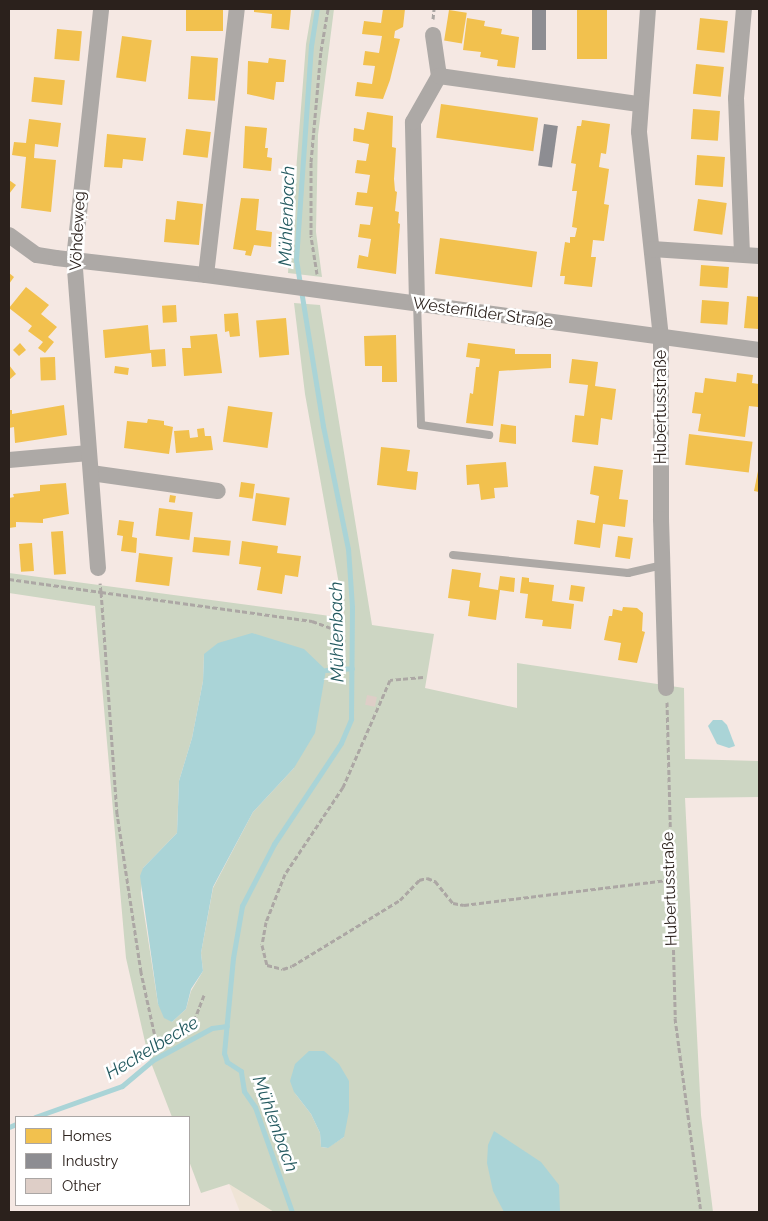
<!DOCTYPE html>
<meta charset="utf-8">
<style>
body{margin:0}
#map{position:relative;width:768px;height:1221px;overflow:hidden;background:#f5e8e3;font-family:Raleway,sans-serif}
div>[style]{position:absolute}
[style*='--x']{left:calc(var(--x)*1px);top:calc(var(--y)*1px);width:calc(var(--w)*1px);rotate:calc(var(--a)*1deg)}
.commercial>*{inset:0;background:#efe4d6}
.green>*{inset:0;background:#cdd6c3}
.water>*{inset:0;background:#aad4d7}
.homes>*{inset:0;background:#f2c14e;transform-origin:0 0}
.industry>*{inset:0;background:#8d8d92;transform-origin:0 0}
.stream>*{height:5px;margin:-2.5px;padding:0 2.5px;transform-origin:2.5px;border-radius:2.5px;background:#aad4d7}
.building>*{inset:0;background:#decec7;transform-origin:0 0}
.path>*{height:3px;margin-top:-1.5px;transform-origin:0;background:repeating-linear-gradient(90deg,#aca7a4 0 5px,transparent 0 7.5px)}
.service>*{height:8px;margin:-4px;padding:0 4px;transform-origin:4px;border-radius:4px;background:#ada9a6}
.minor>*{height:16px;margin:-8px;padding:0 8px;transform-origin:8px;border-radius:8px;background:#ada9a6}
span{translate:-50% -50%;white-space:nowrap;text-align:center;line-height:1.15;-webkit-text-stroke:5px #fff;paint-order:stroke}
.street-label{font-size:16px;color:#2b211c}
.water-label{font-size:18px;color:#245a60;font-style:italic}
.frame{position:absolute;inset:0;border:10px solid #2b211c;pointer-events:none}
.legend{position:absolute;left:15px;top:1116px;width:175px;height:90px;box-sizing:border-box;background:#fff;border:1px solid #aaa6a4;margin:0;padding:6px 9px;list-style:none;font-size:15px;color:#2b211c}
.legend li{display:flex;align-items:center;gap:10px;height:25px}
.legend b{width:25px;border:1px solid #aaa6a4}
</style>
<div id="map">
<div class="commercial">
<i style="clip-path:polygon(229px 1184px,274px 1212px,240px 1212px)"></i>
</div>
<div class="green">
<i style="clip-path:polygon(312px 9px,334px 9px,318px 135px,316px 232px,322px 277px,288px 273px,306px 44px)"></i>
<i style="clip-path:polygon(evenodd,294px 303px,320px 305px,372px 625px,434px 634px,425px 688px,517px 708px,517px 663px,684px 688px,685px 759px,759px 761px,759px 797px,685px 798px,701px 1115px,713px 1212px,274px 1212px,229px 1184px,201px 1193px,189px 1161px,189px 1117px,172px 1117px,148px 1055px,126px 958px,95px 606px,9px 593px,9px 573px,345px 618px,305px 394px,294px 303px,204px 654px,294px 768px,253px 812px,213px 888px,201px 953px,203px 971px,191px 991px,186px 1009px,172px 1022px,158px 1004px,141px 893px,143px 868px,177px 833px,179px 781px,192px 738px,203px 681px,204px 654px,294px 303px,294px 1092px,344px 1137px,327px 1148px,321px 1147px,320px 1133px,311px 1114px,294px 1092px)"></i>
</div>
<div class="water">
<i style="clip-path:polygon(252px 633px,304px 649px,326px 670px,315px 733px,294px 768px,253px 812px,213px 887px,201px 953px,203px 971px,191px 989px,186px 1009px,172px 1022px,164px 1018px,158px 1004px,140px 876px,143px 868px,177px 833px,179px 781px,192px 738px,203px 681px,204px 654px,218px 643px)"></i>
<i style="clip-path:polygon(713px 720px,722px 720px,727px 725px,735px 746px,729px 748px,717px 744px,708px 726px)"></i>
<i style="clip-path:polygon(309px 1051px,324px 1051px,339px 1064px,349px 1081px,349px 1111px,344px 1137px,328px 1148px,321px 1147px,320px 1133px,311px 1114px,294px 1092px,290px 1081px,295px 1064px)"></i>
<i style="clip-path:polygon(494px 1131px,541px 1162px,559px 1185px,560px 1212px,504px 1212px,493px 1191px,487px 1163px,488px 1145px)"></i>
</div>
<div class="homes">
<i style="left:186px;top:9px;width:37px;height:22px"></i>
<i style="clip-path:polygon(254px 9px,291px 9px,289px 30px,271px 28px,272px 14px,254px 12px)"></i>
<i style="clip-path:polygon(383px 9px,405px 9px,403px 27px,395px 31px,394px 38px,400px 39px,390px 80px,383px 99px,355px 96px,357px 82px,372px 84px,375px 66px,363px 65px,365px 51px,379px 53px,382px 36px,362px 34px,364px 21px,381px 23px)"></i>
<i style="left:577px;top:9px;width:30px;height:50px"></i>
<i style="left:449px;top:10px;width:18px;height:31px;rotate:9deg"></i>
<i style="clip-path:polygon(467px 18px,485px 21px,484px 26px,502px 29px,501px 34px,519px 37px,515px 68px,497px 66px,498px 60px,480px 57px,481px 52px,463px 50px)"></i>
<i style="left:700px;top:18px;width:28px;height:32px;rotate:6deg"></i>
<i style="left:57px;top:29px;width:25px;height:30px;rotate:5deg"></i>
<i style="left:122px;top:36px;width:30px;height:42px;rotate:8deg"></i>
<i style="left:191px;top:56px;width:27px;height:43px;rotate:4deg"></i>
<i style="clip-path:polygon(269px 58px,286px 60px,284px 82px,276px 82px,274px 100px,247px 94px,248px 61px,268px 63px)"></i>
<i style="left:696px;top:64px;width:28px;height:30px;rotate:6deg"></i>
<i style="left:34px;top:77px;width:31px;height:25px;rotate:6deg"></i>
<i style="left:441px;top:104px;width:98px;height:34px;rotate:8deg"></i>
<i style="left:693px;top:109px;width:27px;height:30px;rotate:4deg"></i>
<i style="clip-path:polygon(367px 112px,393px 116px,392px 147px,396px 148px,394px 179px,395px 191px,397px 192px,395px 211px,399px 212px,398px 223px,400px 224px,396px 274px,357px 268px,359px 255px,368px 257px,371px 239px,358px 237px,360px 224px,370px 225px,373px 207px,355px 205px,357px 192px,367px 193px,370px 175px,355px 173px,357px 160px,366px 161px,369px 144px,353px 141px,354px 128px,364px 130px)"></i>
<i style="clip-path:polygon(29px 119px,61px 123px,58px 147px,35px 144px,34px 158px,56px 160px,51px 212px,21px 208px,26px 157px,12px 155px,14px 142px,26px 143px)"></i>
<i style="clip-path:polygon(582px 120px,610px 124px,606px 154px,601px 153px,599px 167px,609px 169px,604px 204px,609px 205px,604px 241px,593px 240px,591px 257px,596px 257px,592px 287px,564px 284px,565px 276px,560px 276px,565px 242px,570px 243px,570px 237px,575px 237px,577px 228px,572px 227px,577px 191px,572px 191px,576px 164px,571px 163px,577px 126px,581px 126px)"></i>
<i style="clip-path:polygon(245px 126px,267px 128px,265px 148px,268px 148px,267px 157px,272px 158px,271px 171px,243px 168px)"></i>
<i style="left:186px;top:129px;width:25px;height:26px;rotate:7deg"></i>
<i style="clip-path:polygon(107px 134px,146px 138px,143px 161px,123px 159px,122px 168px,104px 167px)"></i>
<i style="left:697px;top:155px;width:28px;height:30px;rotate:4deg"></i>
<i style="clip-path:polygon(9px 180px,16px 185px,9px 194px)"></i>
<i style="clip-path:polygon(241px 198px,259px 199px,256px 230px,272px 232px,271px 247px,254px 245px,251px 256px,245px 255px,246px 251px,233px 249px)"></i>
<i style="left:698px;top:199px;width:29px;height:32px;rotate:8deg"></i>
<i style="clip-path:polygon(177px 201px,203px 204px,199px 245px,164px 242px,166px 219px,175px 220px)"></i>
<i style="left:440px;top:238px;width:98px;height:36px;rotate:8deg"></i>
<i style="left:701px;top:265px;width:28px;height:21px;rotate:4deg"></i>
<i style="clip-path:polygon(9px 273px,14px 277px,9px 284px)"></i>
<i style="clip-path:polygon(26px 287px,49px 305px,41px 314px,57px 327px,48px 337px,54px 342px,45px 353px,38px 348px,43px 342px,28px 331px,32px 326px,9px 308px)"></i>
<i style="clip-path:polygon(747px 296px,759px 297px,759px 329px,744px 328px)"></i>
<i style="left:702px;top:300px;width:27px;height:23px;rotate:4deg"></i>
<i style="left:176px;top:305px;width:17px;height:14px;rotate:87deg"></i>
<i style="clip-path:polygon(238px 313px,240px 336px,230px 337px,229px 331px,225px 332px,224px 314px)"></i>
<i style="left:286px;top:318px;width:37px;height:30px;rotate:85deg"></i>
<i style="clip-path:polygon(148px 325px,150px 350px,165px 349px,166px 366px,152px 367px,151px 353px,105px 358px,103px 330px)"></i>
<i style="clip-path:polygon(217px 334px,222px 373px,184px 376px,182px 348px,191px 348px,190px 336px)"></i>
<i style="clip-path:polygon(396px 335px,397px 382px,382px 382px,382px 366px,365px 366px,364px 336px)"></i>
<i style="clip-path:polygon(20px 343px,26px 350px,19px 356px,13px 350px)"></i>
<i style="clip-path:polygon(468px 343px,515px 349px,515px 354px,551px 354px,551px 368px,499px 371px,493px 426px,466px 423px,470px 393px,473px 394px,476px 367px,479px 367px,480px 359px,466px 357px)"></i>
<i style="left:55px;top:357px;width:23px;height:15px;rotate:88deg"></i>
<i style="clip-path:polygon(572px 359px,598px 362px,595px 386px,616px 389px,612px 420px,601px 418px,598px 445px,572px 442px,575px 415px,584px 416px,588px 385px,569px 383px)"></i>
<i style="clip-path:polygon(9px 365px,16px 374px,9px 380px)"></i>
<i style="left:115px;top:366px;width:14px;height:7px;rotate:8deg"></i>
<i style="clip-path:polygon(737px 373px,753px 375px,752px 383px,759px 384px,758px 407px,749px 406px,745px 437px,698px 431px,701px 414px,692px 413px,695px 392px,703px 393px,705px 378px,736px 382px)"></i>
<i style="clip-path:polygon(64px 405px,67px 435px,15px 443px,14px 427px,9px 428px,9px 410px,12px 410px,12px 414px)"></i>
<i style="left:228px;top:406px;width:45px;height:36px;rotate:8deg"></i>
<i style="clip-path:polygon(148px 419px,164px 421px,164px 425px,173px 427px,169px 454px,124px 448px,127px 421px,147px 423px)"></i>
<i style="clip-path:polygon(501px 424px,516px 426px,516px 444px,499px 442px)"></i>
<i style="clip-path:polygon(204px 428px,205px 436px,211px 436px,213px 450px,176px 453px,174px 431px,189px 430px,190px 438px,198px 437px,197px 429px)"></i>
<i style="left:689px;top:434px;width:64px;height:31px;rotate:7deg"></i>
<i style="clip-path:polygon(381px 447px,410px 450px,407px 471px,418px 472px,416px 490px,377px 485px)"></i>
<i style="clip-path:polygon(506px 462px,508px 487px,494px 488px,495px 498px,481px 500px,479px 484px,467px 485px,466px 465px)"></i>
<i style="clip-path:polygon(594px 466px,623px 470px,619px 499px,628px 500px,625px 527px,603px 524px,600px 548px,574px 544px,577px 520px,595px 523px,599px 496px,590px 494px)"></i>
<i style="clip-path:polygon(759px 466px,759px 492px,754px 491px)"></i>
<i style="left:241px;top:482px;width:14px;height:15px;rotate:8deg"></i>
<i style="clip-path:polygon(66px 483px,69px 514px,43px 519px,43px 523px,16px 522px,16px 527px,9px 528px,9px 498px,14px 497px,13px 494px,40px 491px,40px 485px)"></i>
<i style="left:256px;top:493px;width:34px;height:28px;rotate:8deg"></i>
<i style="left:170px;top:495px;width:6px;height:7px;rotate:9deg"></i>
<i style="left:159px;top:508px;width:34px;height:28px;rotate:7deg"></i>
<i style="clip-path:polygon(119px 520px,134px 522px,132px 537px,137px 538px,136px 553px,121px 551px,123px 536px,117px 535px)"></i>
<i style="left:63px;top:531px;width:43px;height:12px;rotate:86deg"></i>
<i style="left:618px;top:536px;width:15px;height:21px;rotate:8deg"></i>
<i style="left:194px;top:537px;width:37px;height:15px;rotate:6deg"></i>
<i style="clip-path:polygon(242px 541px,278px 546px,277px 553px,301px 556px,298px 577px,285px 575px,282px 594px,257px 590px,261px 567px,239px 564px)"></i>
<i style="left:32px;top:543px;width:28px;height:13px;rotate:86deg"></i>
<i style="left:139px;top:553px;width:34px;height:29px;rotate:7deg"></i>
<i style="clip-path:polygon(452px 569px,481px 573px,479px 587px,498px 590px,500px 576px,515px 578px,514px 592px,500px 590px,496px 620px,468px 616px,470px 601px,448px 598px)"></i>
<i style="clip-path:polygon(522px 577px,529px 578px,529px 582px,554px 585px,552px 601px,574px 604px,571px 629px,542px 626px,543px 620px,525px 618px,528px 594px,520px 593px)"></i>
<i style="left:571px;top:585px;width:14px;height:15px;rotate:8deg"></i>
<i style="clip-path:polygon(623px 607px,637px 608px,643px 613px,642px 631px,645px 632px,637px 663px,618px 660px,621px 643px,604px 640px,609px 616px,612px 616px,613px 609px,622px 611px)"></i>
</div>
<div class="industry">
<i style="left:532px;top:9px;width:14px;height:41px"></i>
<i style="left:544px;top:124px;width:14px;height:42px;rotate:8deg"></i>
</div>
<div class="stream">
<i style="--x:326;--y:670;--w:26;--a:-4"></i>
<i style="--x:35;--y:1117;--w:92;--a:-19.6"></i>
<i style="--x:122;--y:1086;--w:40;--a:-40"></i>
<i style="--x:153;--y:1060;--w:67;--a:-28.5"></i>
<i style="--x:212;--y:1028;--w:15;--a:-8"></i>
<i style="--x:9;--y:1127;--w:8;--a:-23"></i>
<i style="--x:292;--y:1212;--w:111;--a:-109.4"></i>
<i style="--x:255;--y:1107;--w:19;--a:-125"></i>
<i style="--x:244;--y:1091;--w:20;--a:-99"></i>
<i style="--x:241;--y:1071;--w:17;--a:-147"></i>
<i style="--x:227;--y:1062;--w:9;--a:-108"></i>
<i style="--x:224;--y:1053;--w:95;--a:-84.6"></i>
<i style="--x:233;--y:958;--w:53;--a:-80.2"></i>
<i style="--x:242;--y:906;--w:70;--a:-62.7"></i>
<i style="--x:274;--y:844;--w:121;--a:-56.4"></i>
<i style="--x:341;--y:743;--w:26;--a:-67"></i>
<i style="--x:351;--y:719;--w:112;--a:-89.5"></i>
<i style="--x:352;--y:607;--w:58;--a:-93.9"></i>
<i style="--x:348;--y:549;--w:126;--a:-101.5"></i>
<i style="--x:323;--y:426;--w:168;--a:-99.2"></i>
<i style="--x:296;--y:260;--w:215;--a:-86"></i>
<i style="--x:311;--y:46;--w:37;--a:-81"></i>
</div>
<div class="building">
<i style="left:367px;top:695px;width:10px;height:10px;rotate:11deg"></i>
</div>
<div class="path">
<i style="--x:433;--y:19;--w:10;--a:-84"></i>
<i style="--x:317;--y:274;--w:39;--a:-99"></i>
<i style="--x:311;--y:235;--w:73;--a:-90"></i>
<i style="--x:311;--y:162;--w:111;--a:-84.9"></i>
<i style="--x:321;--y:51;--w:43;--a:-80.5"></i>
<i style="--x:9;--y:579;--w:93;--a:8"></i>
<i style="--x:101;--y:592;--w:9;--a:-96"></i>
<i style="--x:423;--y:677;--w:33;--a:175"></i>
<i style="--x:390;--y:680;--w:117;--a:113.7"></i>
<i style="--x:343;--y:787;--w:105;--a:123.7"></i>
<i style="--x:285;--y:874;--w:52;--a:111.6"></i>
<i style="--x:266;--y:922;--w:23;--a:100"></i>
<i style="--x:262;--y:945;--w:21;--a:76"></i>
<i style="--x:267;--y:965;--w:16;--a:14"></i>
<i style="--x:283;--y:969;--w:9;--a:-18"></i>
<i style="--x:292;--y:966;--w:127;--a:-31.4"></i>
<i style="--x:400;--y:900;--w:28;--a:-46"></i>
<i style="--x:419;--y:880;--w:8;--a:-14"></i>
<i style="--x:427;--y:878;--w:9;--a:21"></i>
<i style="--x:435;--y:881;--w:28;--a:51"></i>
<i style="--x:453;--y:903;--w:11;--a:10"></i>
<i style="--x:464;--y:905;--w:207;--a:-7"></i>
<i style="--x:667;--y:702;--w:316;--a:88.5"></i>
<i style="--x:675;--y:1018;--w:196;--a:82.4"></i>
<i style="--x:204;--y:995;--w:25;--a:111"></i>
<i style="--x:195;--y:1018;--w:26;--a:141"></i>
<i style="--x:175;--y:1034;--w:20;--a:160"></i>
<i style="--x:156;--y:1041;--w:71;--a:-102.3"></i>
<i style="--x:141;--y:972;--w:160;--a:-98.6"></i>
<i style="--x:117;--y:814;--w:223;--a:-94.1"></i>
<i style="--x:101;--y:592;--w:213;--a:7.8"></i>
<i style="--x:312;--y:621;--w:20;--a:20"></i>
</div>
<div class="service">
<i style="--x:417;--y:303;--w:122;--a:88.1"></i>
<i style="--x:421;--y:425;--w:69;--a:8.4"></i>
<i style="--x:453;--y:555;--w:176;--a:5.9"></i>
<i style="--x:628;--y:573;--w:35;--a:-13"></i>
</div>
<div class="minor">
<i style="--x:648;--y:9;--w:123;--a:94.2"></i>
<i style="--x:639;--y:132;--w:207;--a:83.9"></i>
<i style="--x:661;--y:338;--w:181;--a:90"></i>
<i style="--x:661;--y:519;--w:169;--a:88.3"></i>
<i style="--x:433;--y:35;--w:41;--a:81.7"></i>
<i style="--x:9;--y:235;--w:34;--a:36"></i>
<i style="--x:37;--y:255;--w:19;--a:9"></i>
<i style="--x:56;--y:258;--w:151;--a:6.5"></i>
<i style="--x:206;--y:275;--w:558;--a:7.72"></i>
<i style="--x:652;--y:249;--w:107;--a:3.7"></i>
<i style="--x:742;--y:254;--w:156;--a:-92.2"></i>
<i style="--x:736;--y:98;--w:89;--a:-84.9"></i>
<i style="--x:206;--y:275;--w:268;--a:-83.4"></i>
<i style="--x:417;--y:303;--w:181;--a:-91.3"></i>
<i style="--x:413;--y:122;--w:53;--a:-60.5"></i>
<i style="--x:439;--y:76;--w:202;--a:8"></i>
<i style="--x:9;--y:460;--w:80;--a:-5"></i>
<i style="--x:91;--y:473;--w:128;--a:8.1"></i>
<i style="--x:98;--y:568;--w:310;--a:-94.4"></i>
<i style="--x:74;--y:259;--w:251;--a:-83.8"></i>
</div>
<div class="street-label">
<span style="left:78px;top:231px;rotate:-87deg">Vöhdeweg</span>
<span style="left:483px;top:313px;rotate:8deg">Westerfilder Straße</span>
<span style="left:661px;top:407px;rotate:-90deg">Hubertusstraße</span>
<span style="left:670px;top:889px;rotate:-92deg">Hubertusstraße</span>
</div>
<div class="water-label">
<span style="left:287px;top:216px;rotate:-88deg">Mühlenbach</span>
<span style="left:337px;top:632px;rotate:-91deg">Mühlenbach</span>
<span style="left:152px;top:1048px;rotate:-31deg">Heckelbecke</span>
<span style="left:275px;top:1124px;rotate:70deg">Mühlenbach</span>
</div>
<div class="frame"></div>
<ul class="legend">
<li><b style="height:14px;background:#f2c14e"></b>Homes</li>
<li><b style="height:14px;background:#8d8d92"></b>Industry</li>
<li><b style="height:14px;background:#decec7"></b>Other</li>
</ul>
</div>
